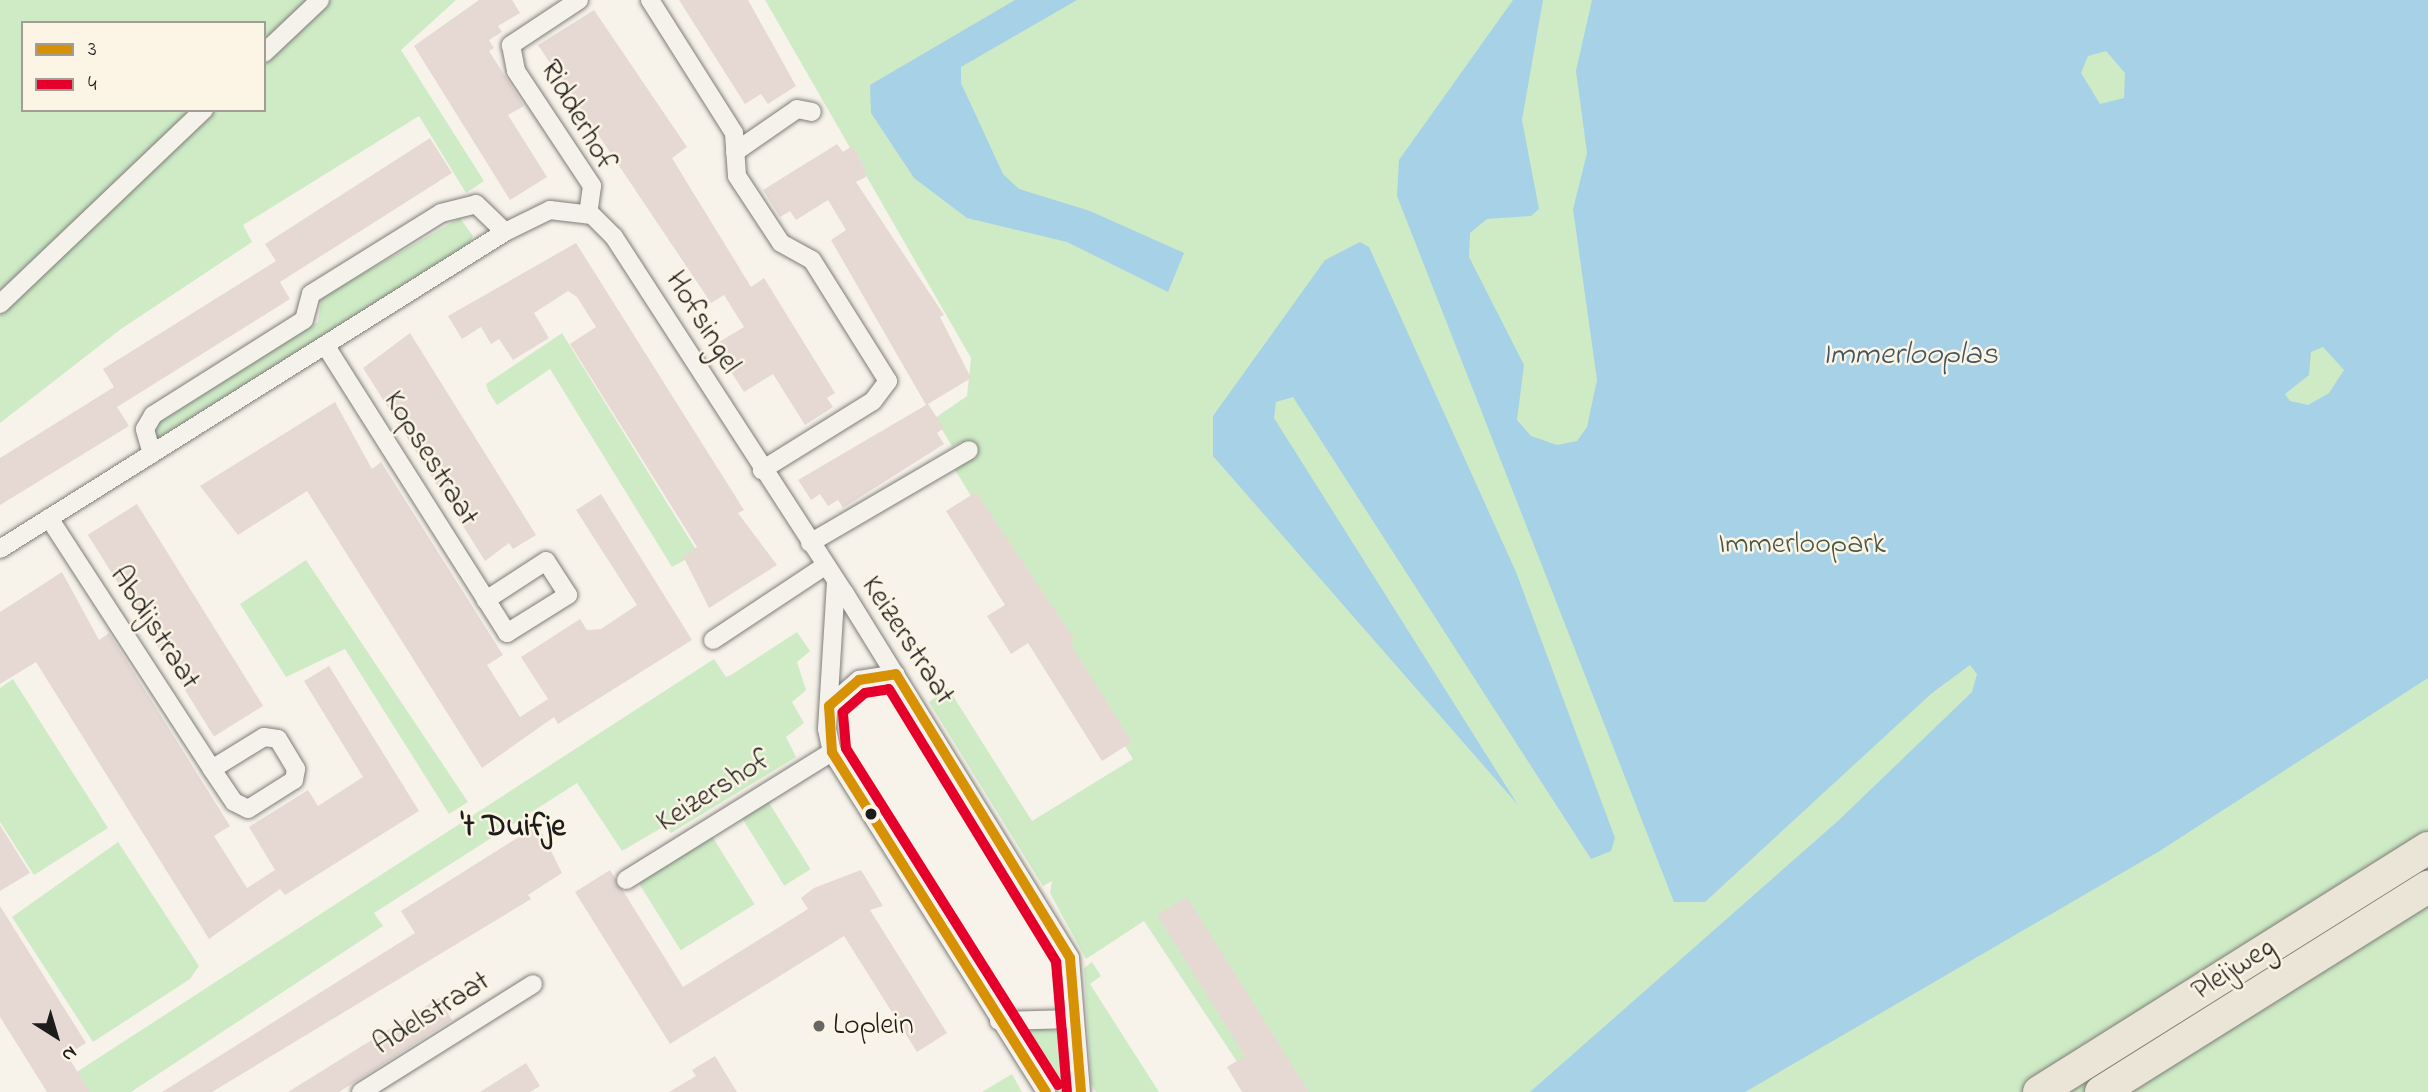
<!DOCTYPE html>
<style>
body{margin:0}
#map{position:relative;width:2428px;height:1092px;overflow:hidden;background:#f7f3ea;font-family:"Indie Flower",sans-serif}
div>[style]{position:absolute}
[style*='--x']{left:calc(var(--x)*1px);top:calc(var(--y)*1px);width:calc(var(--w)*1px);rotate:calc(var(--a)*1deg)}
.green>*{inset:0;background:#ceebc6;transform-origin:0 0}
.water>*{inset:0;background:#a7d1e6}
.building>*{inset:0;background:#e6d9d3;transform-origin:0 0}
.roads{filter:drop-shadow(0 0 2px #7f7d79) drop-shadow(0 0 2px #7f7d79)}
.street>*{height:18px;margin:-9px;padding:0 9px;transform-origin:9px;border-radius:9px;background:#f5f2ec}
.highway>*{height:32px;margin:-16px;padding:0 16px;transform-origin:16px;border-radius:16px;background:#eae5d6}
.bus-1>*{height:10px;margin:-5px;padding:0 5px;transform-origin:5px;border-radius:5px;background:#d69104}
.bus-2>*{height:10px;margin:-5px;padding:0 5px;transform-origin:5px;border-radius:5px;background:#e4002b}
.dots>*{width:19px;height:19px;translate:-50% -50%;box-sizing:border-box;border:4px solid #fcf5e5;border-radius:50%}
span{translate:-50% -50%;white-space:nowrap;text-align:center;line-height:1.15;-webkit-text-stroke:5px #fcf5e5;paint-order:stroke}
.street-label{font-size:30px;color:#1c1c1c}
.park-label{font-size:30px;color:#475846}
.poi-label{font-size:30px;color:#1c1c1c}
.left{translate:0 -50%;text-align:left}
.water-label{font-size:32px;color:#415662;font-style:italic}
.neighbourhood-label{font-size:32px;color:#1c1c1c;font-weight:700}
.legend{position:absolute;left:21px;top:21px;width:245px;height:91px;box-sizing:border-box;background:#fcf5e5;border:2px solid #a29e95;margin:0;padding:9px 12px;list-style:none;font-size:21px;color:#1c1c1c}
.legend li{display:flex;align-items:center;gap:14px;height:35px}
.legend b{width:35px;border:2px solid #a29e95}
.north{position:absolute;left:21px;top:1001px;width:70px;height:70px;-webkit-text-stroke:5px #fcf5e5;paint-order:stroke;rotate:143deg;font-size:19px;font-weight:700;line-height:28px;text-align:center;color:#1c1c1c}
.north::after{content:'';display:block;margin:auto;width:24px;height:32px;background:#1c1c1c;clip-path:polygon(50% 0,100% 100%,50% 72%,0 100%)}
</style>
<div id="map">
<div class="green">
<i style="clip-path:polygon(0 0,307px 0,264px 41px,264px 23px,23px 23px,23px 110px,191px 110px,0 291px)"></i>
<i style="clip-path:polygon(330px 0,456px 0,401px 50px,484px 181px,466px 193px,419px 116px,243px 225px,252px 242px,121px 329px,0 423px,0 312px,213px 110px,264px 110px,264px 63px)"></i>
<i style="clip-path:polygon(765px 0,2428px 0,2428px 1092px,1257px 1092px,1144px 921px,1086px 959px,1050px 893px,1052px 881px,1043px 886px,929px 702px,948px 688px,1032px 821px,1133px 759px,952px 465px,963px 441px,952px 446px,935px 418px,967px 396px,971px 358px)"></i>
<i style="clip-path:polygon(460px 218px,473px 236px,467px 249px,162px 446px,153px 438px,153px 426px,318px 322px,322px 297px)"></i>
<i style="clip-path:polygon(562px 333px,698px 553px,672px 567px,550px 369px,497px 405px,488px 391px,486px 384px)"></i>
<i style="clip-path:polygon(306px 560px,468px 802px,449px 814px,345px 649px,286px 677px,240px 604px)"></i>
<i style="clip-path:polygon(797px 632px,810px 651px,797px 662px,806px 690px,792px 702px,804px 723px,786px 737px,796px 757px,671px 833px,663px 827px,622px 851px,577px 783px,374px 913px,383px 926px,131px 1092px,79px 1092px,69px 1077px,714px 659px,726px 677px,731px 675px)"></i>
<i style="clip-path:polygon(13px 679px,108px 828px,34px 875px,0 822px,0 688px)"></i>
<i style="left:766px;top:798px;width:84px;height:31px;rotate:58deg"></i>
<i style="left:710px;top:833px;width:84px;height:87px;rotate:58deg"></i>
<i style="clip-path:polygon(118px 842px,199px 966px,190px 979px,93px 1042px,12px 917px)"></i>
<i style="clip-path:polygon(1092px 962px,1101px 976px,1090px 984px,1159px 1092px,1096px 1092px,1091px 1083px,1084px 968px)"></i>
<i style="clip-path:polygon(1034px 1027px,1064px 1032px,1069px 1092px,1054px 1092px,1019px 1035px)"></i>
<i style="clip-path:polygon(1012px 1074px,1022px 1092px,982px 1092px)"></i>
</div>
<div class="water">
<i style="clip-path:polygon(1015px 0,1077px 0,961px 67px,961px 83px,1003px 174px,1019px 189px,1090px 211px,1184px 253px,1168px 292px,1067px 242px,967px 218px,914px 178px,871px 113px,870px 85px)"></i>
<i style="clip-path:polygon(evenodd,1513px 0,1543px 0,1522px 120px,1539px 209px,1531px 216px,1487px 219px,1470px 233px,1469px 257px,1524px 365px,1517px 420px,1531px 436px,1557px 445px,1577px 441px,1587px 427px,1597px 380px,1573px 209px,1587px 153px,1576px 71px,1592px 0,2428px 0,2428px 678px,2158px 852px,1745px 1092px,1530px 1092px,1839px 820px,1972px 692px,1977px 674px,1970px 665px,1932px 693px,1705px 902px,1674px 902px,1397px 196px,1399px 160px,1513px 0,2106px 51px,2125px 73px,2124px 98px,2100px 104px,2081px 73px,2088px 56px,2106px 51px,1513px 0,2323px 347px,2344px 370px,2329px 393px,2308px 405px,2290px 401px,2285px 394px,2309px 375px,2311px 352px,2323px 347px)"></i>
<i style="clip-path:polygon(1360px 242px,1369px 247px,1516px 572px,1615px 838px,1611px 851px,1591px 859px,1293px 397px,1276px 402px,1274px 418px,1518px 805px,1213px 456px,1213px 416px,1325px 260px)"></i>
</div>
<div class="building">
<i style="clip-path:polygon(479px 0,512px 0,520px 13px,498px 26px,502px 32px,489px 40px,494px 48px,489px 51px,524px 106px,508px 115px,547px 177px,510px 200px,414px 46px)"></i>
<i style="clip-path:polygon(679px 0,748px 0,796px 86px,768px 104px,761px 94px,745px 104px)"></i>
<i style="clip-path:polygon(594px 10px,687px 147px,672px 158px,751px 287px,764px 278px,835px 393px,827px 398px,833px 407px,805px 425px,773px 374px,744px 392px,714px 345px,744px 327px,724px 295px,711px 303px,538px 45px)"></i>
<i style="clip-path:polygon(430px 138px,452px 173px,280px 282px,290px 299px,117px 407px,129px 426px,0 505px,0 458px,114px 387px,103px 369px,276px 261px,265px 244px)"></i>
<i style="clip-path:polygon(837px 144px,843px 152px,852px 146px,864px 165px,866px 177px,856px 182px,944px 315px,940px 317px,971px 378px,928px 404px,944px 428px,937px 433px,944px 444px,843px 508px,838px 500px,828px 506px,820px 494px,811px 500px,798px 480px,926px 405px,831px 240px,846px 230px,828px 200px,796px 220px,790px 211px,780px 217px,763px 190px)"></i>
<i style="clip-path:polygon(576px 243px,744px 510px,738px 513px,777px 565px,709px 608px,683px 556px,697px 547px,570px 344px,596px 327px,577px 297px,568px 291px,534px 313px,549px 338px,513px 360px,499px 339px,491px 344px,481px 327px,462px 339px,448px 316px)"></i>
<i style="clip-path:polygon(410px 333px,536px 535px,513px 549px,509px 543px,485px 561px,363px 368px)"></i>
<i style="clip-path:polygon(335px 402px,372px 469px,381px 462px,503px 655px,487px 665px,520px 717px,548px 699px,521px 657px,580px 619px,587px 630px,601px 629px,637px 605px,576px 510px,601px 494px,692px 640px,558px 724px,554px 717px,482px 768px,307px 491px,238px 535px,200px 486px)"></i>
<i style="clip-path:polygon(976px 492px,1075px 640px,1070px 643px,1132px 742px,1102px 761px,1028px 643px,1011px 654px,987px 616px,1005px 605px,946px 511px)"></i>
<i style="left:137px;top:504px;width:238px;height:58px;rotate:58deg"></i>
<i style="clip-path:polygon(62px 572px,99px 640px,109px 633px,230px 826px,214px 836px,247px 888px,275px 870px,249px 827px,308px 790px,318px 806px,363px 777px,304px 681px,329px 666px,419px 811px,285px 895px,280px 889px,209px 939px,36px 662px,0 684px,0 612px)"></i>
<i style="clip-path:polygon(0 825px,30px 873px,0 891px)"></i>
<i style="clip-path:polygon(538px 825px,562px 873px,528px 895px,531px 899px,212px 1092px,162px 1092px,415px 933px,401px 911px)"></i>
<i style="clip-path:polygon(610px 870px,683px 987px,808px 909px,801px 898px,814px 888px,861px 870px,883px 906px,870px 910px,947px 1033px,917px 1052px,844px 936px,670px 1044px,575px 892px)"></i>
<i style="clip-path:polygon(1187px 897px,1309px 1092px,1242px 1092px,1227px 1067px,1245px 1056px,1157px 915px)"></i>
<i style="clip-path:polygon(0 906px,86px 1043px,67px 1055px,90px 1092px,47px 1092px,0 1017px)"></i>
<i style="clip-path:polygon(439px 998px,452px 1020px,339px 1092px,288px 1092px)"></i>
<i style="clip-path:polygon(715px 1056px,737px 1092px,669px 1092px,696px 1076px,692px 1070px)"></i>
<i style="clip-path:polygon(526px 1063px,540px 1086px,530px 1092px,480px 1092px)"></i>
</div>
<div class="roads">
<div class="street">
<i style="--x:579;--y:0;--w:82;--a:146.5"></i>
<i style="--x:511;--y:45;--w:26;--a:79"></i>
<i style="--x:516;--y:71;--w:138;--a:56.5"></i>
<i style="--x:592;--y:186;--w:27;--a:98"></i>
<i style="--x:650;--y:0;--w:157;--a:57.7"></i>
<i style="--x:734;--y:133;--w:43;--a:86"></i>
<i style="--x:737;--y:176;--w:80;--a:56.7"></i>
<i style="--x:781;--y:243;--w:35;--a:29"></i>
<i style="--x:812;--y:260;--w:143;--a:57.9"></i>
<i style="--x:888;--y:381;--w:25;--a:127"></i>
<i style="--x:873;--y:401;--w:131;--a:148.1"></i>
<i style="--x:264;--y:53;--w:77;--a:-43.4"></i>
<i style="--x:735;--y:152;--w:75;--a:-34.7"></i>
<i style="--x:797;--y:109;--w:15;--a:11"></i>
<i style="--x:0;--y:304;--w:282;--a:-43.6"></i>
<i style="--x:327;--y:348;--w:337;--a:57.7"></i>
<i style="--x:507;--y:633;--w:72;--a:-31.9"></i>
<i style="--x:568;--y:595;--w:40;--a:-122.9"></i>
<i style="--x:546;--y:561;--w:72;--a:147"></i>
<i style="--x:152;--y:454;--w:26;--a:-106"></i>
<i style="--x:145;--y:429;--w:16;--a:-60"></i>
<i style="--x:153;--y:415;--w:178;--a:-32.2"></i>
<i style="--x:304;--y:320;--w:27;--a:-75"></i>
<i style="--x:311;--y:294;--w:153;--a:-31.9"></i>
<i style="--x:441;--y:213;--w:36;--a:-14"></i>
<i style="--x:476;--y:204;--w:40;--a:44"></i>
<i style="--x:49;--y:518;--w:299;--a:57"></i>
<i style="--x:810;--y:543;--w:184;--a:-30.3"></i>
<i style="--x:0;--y:549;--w:596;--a:-32.12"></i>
<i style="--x:505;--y:232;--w:50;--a:-26.1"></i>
<i style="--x:550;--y:210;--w:42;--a:6.8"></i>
<i style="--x:592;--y:215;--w:31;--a:45"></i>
<i style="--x:614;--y:237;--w:423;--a:57.1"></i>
<i style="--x:844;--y:592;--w:430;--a:58.3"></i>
<i style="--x:1070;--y:958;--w:134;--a:85.3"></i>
<i style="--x:836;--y:582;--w:147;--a:93.5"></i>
<i style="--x:827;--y:729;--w:24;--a:78"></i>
<i style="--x:832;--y:752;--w:402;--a:57.8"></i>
<i style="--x:713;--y:640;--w:134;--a:-33.5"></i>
<i style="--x:829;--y:706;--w:40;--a:-41"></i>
<i style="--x:859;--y:680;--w:37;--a:-9"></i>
<i style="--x:264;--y:737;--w:14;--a:8"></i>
<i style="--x:278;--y:739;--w:35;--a:59"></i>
<i style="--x:296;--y:769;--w:11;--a:100"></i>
<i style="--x:294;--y:780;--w:54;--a:147.8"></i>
<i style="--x:248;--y:809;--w:16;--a:-153"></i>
<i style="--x:234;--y:802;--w:40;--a:-124"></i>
<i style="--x:212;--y:769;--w:61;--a:-31.6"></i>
<i style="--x:626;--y:880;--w:243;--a:-31.9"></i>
<i style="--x:999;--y:1021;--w:76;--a:-1.5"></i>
<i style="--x:361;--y:1092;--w:203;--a:-32.1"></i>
</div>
<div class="highway">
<i style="--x:2039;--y:1092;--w:459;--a:-32.1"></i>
<i style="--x:2101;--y:1092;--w:386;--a:-32.1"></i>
</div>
</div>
<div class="bus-1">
<i style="--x:1046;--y:1092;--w:402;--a:-122.2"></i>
<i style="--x:832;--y:752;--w:46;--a:-93.7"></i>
<i style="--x:829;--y:706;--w:40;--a:-41"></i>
<i style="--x:859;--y:680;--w:37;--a:-9"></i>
<i style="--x:896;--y:674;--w:333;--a:58.5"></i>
<i style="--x:1070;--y:958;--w:134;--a:85.3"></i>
</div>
<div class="bus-2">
<i style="--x:1058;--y:1085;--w:398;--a:-122.2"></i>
<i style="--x:846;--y:748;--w:36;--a:-95"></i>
<i style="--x:843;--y:712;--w:29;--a:-41"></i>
<i style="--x:865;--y:693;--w:24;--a:-9"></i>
<i style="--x:889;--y:689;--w:320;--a:58.5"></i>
<i style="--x:1056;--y:962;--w:130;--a:85.2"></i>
</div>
<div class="dots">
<i style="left:871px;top:814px;background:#1c1c1c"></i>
<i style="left:819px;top:1026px;background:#696764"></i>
</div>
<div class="street-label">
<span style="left:577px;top:116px;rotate:60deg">Ridderhof</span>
<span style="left:702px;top:323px;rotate:58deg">Hofsingel</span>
<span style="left:430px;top:459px;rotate:58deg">Kopsestraat</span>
<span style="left:154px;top:628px;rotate:57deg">Abdijstraat</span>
<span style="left:907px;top:641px;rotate:57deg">Keizerstraat</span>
<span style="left:714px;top:792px;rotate:-32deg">Keizershof</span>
<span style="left:2234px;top:970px;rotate:-32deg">Pleijweg</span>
<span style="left:432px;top:1014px;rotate:-32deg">Adelstraat</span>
</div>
<div class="park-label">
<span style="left:1802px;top:545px">Immerloopark</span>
</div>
<div class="poi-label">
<span class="left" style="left:833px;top:1026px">Loplein</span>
</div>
<div class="water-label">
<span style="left:1910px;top:356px">Immerlooplas</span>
</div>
<div class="neighbourhood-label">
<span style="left:513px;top:828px">'t Duifje</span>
</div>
<ul class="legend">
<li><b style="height:9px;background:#d69104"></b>3</li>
<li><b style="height:9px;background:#e4002b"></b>4</li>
</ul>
<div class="north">N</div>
</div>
